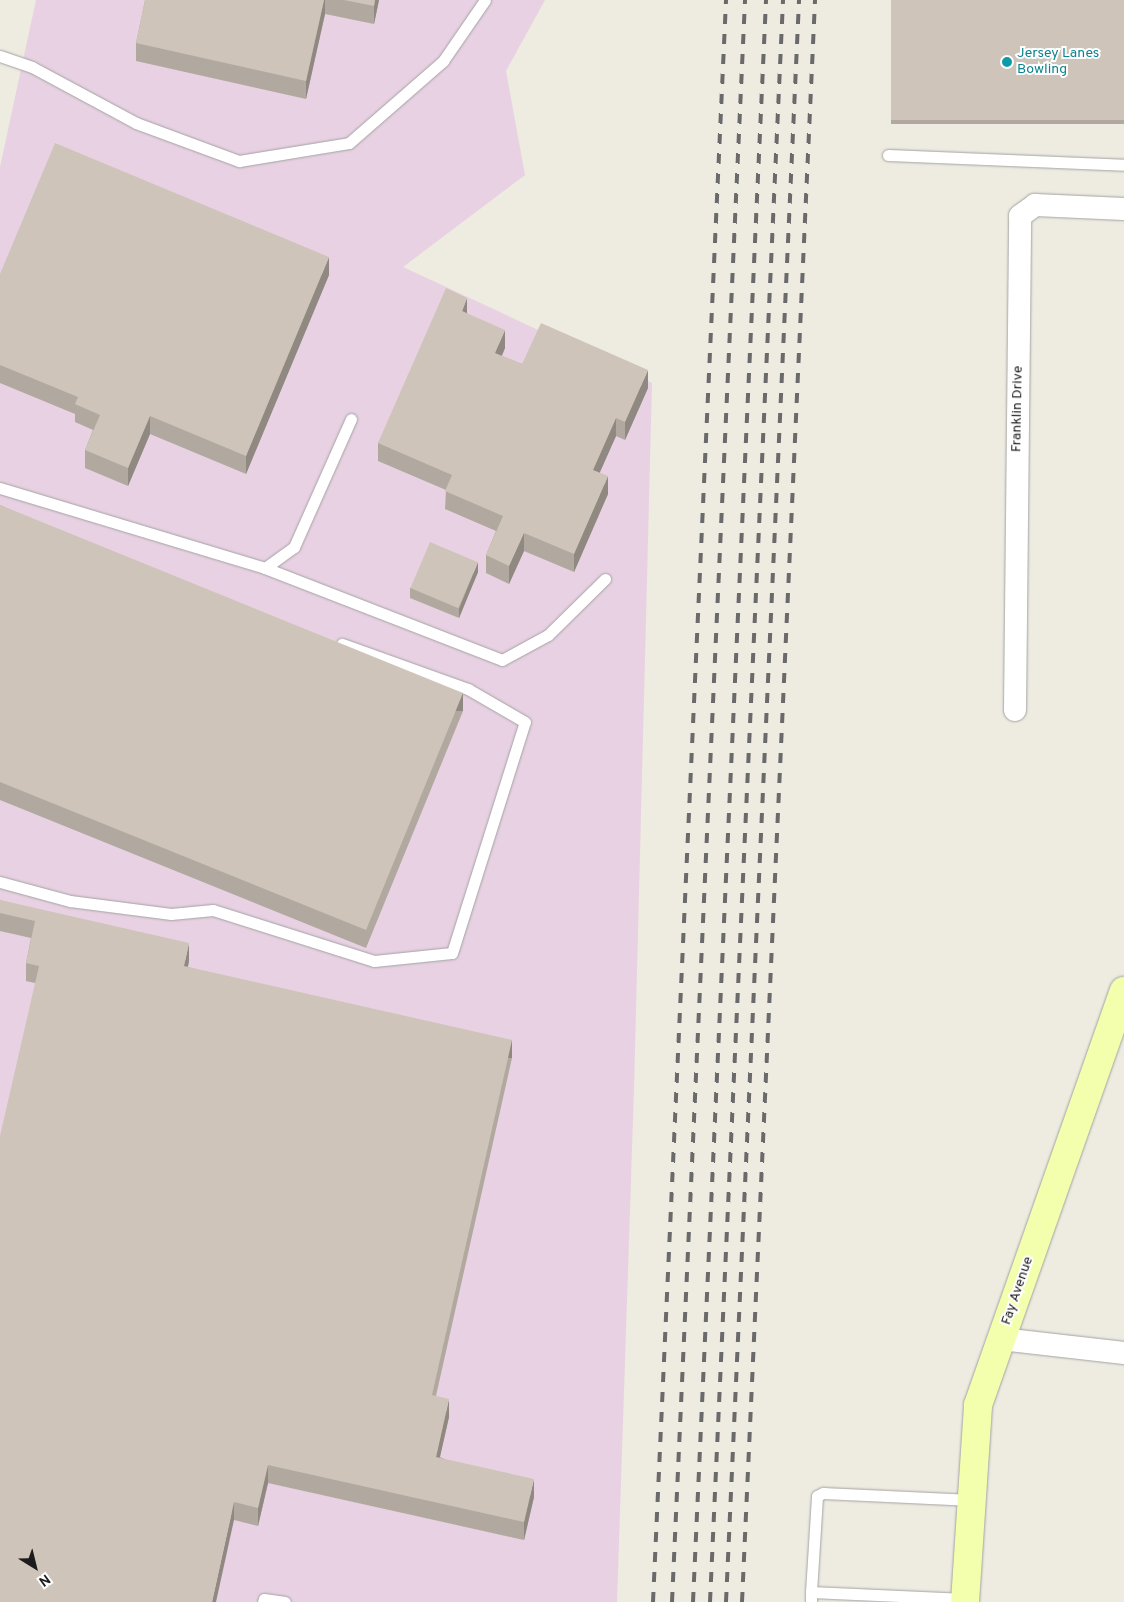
<!DOCTYPE html>
<style>
body{margin:0}
#map{position:relative;width:1124px;height:1602px;overflow:hidden;background:#eeebe0;font-family:Overpass,sans-serif}
div>[style]{position:absolute}
[style*='--x']{left:calc(var(--x)*1px);top:calc(var(--y)*1px);width:calc(var(--w)*1px);rotate:calc(var(--a)*1deg)}
.industrial>*{inset:0;background:#e8d1e2}
.roads{filter:drop-shadow(0 0 1px #a3a3a3) drop-shadow(0 0 1px #a3a3a3)}
.lane>*{height:11px;margin:-5.5px;padding:0 5.5px;transform-origin:5.5px;border-radius:5.5px;background:#fff}
.street>*{height:22px;margin:-11px;padding:0 11px;transform-origin:11px;border-radius:11px;background:#fff}
.secondary>*{height:28px;margin:-14px;padding:0 14px;transform-origin:14px;border-radius:14px;background:#f4ffad}
.rail>*{height:4px;margin-top:-2px;transform-origin:0;background:repeating-linear-gradient(90deg,#6a6a6a 0 10px,transparent 0 20px)}
.wall>*{inset:0;background:#b1a99f;transform-origin:0 0}
.shaded-wall>*{inset:0;background:#908982;transform-origin:0 0}
.building>*{inset:0;background:#cec4b9;transform-origin:0 0}
.dots>*{width:14px;height:14px;translate:-50% -50%;box-sizing:border-box;border:2px solid #fff;border-radius:50%}
span{translate:-50% -50%;white-space:nowrap;text-align:center;line-height:1.15;-webkit-text-stroke:4px #fff;paint-order:stroke}
.culture-label{font-size:14px;color:#0d838f}
.left{translate:0 -50%;text-align:left}
.street-label{font-size:14px;color:#1c1c1c}
.north{position:absolute;left:10px;top:1542px;width:50px;height:50px;-webkit-text-stroke:4px #fff;paint-order:stroke;rotate:144deg;font-size:14px;font-weight:700;line-height:20px;text-align:center;color:#1c1c1c}
.north::after{content:'';display:block;margin:auto;width:18px;height:22px;background:#1c1c1c;clip-path:polygon(50% 0,100% 100%,50% 72%,0 100%)}
</style>
<div id="map">
<div class="industrial">
<i style="clip-path:polygon(36px 0,545px 0,506px 71px,525px 175px,403px 267px,652px 383px,634px 1089px,617px 1602px,0 1602px,0 167px)"></i>
</div>
<div class="roads">
<div class="lane">
<i style="--x:0;--y:56;--w:34;--a:19"></i>
<i style="--x:32;--y:67;--w:118;--a:28.3"></i>
<i style="--x:136;--y:123;--w:110;--a:20.3"></i>
<i style="--x:239;--y:161;--w:111;--a:-9.3"></i>
<i style="--x:349;--y:143;--w:125;--a:-41.1"></i>
<i style="--x:443;--y:61;--w:74;--a:-55.5"></i>
<i style="--x:888;--y:155;--w:236;--a:2.4"></i>
<i style="--x:0;--y:488;--w:277;--a:16.8"></i>
<i style="--x:265;--y:568;--w:36;--a:-36"></i>
<i style="--x:294;--y:547;--w:140;--a:-66"></i>
<i style="--x:265;--y:568;--w:254;--a:21.2"></i>
<i style="--x:502;--y:660;--w:52;--a:-28.5"></i>
<i style="--x:548;--y:635;--w:80;--a:-44.5"></i>
<i style="--x:0;--y:882;--w:73;--a:15.2"></i>
<i style="--x:70;--y:901;--w:102;--a:7.3"></i>
<i style="--x:171;--y:914;--w:42;--a:-5.4"></i>
<i style="--x:213;--y:910;--w:169;--a:17.6"></i>
<i style="--x:374;--y:961;--w:78;--a:-5.9"></i>
<i style="--x:452;--y:953;--w:242;--a:-72.5"></i>
<i style="--x:525;--y:722;--w:66;--a:-149.9"></i>
<i style="--x:468;--y:689;--w:134;--a:-160.3"></i>
<i style="--x:811;--y:1592;--w:96;--a:-86.4"></i>
<i style="--x:817;--y:1496;--w:7;--a:-27"></i>
<i style="--x:823;--y:1493;--w:149;--a:2.7"></i>
<i style="--x:263;--y:1602;--w:3;--a:-72"></i>
<i style="--x:264;--y:1599;--w:21;--a:8"></i>
<i style="--x:811;--y:1602;--w:10;--a:-90"></i>
<i style="--x:811;--y:1592;--w:155;--a:2.6"></i>
</div>
<div class="street">
<i style="--x:1015;--y:710;--w:494;--a:-89.4"></i>
<i style="--x:1020;--y:216;--w:19;--a:-36"></i>
<i style="--x:1035;--y:205;--w:89;--a:2.6"></i>
<i style="--x:1001;--y:1339;--w:124;--a:6.5"></i>
</div>
<div class="secondary">
<i style="--x:965;--y:1602;--w:197;--a:-86.2"></i>
<i style="--x:978;--y:1405;--w:439;--a:-70.6"></i>
</div>
</div>
<div class="rail">
<i style="--x:653;--y:1602;--w:1604;--a:-87.39"></i>
<i style="--x:672;--y:1602;--w:1604;--a:-87.39"></i>
<i style="--x:693;--y:1602;--w:1604;--a:-87.39"></i>
<i style="--x:710;--y:1602;--w:1604;--a:-87.39"></i>
<i style="--x:726;--y:1602;--w:1604;--a:-87.39"></i>
<i style="--x:742;--y:1602;--w:1604;--a:-87.39"></i>
</div>
<div class="wall">
<i style="clip-path:polygon(145px 0,379px 0,374px 24px,325px 14px,306px 99px,136px 61px,136px 43px)"></i>
<i style="left:891px;top:0;width:233px;height:124px"></i>
<i style="clip-path:polygon(0 274px,329px 275px,246px 474px,150px 434px,128px 486px,85px 468px,85px 450px,93px 430px,75px 422px,75px 414px,0 383px)"></i>
<i style="clip-path:polygon(467px 313px,505px 348px,502px 356px,522px 364px,648px 388px,625px 440px,616px 436px,599px 473px,608px 494px,574px 572px,524px 551px,509px 584px,486px 573px,486px 555px,496px 531px,445px 509px,446px 490px,378px 461px,378px 443px)"></i>
<i style="clip-path:polygon(0 505px,463px 711px,366px 948px,0 800px)"></i>
<i style="clip-path:polygon(478px 572px,459px 618px,410px 598px,410px 588px)"></i>
<i style="clip-path:polygon(0 900px,189px 961px,188px 967px,512px 1058px,436px 1396px,449px 1417px,440px 1457px,534px 1497px,524px 1540px,268px 1483px,258px 1526px,234px 1520px,35px 983px,26px 981px,26px 963px,31px 938px,0 931px)"></i>
</div>
<div class="shaded-wall">
<i style="clip-path:polygon(324px 0,325px 0,325px 14px,306px 99px,306px 81px)"></i>
<i style="clip-path:polygon(375px 0,379px 0,374px 24px,374px 6px)"></i>
<i style="clip-path:polygon(329px 257px,329px 275px,246px 474px,246px 456px)"></i>
<i style="clip-path:polygon(467px 298px,467px 316px,462px 311px)"></i>
<i style="clip-path:polygon(505px 330px,505px 348px,495px 371px,495px 353px)"></i>
<i style="clip-path:polygon(648px 370px,648px 388px,625px 440px,625px 422px)"></i>
<i style="clip-path:polygon(150px 416px,150px 434px,128px 486px,128px 468px)"></i>
<i style="clip-path:polygon(616px 418px,616px 436px,593px 488px,593px 470px)"></i>
<i style="clip-path:polygon(608px 476px,608px 494px,574px 572px,574px 554px)"></i>
<i style="clip-path:polygon(524px 533px,524px 551px,509px 584px,509px 566px)"></i>
<i style="clip-path:polygon(478px 562px,478px 572px,459px 618px,459px 609px)"></i>
<i style="left:463px;top:693px;width:18px;height:256px;rotate:90deg"></i>
<i style="clip-path:polygon(189px 943px,189px 961px,184px 984px,184px 966px)"></i>
<i style="left:512px;top:1040px;width:18px;height:364px;rotate:90deg"></i>
<i style="clip-path:polygon(449px 1399px,449px 1417px,436px 1474px,436px 1457px)"></i>
<i style="clip-path:polygon(268px 1465px,268px 1483px,258px 1526px,258px 1508px)"></i>
<i style="clip-path:polygon(534px 1479px,534px 1497px,524px 1540px,524px 1522px)"></i>
<i style="clip-path:polygon(234px 1502px,234px 1520px,216px 1602px,212px 1602px)"></i>
</div>
<div class="building">
<i style="clip-path:polygon(145px 0,324px 0,306px 81px,136px 43px)"></i>
<i style="clip-path:polygon(344px 0,375px 0,374px 6px)"></i>
<i style="left:891px;top:0;width:233px;height:120px"></i>
<i style="clip-path:polygon(55px 143px,329px 257px,246px 456px,150px 416px,128px 468px,85px 450px,100px 415px,75px 404px,78px 397px,0 365px,0 274px)"></i>
<i style="clip-path:polygon(446px 288px,467px 298px,462px 311px,505px 330px,495px 353px,522px 364px,541px 323px,648px 370px,625px 422px,616px 418px,593px 470px,608px 476px,574px 554px,524px 533px,509px 566px,486px 555px,503px 516px,445px 491px,452px 475px,378px 443px)"></i>
<i style="clip-path:polygon(0 505px,463px 693px,366px 930px,0 782px)"></i>
<i style="left:430px;top:542px;width:52px;height:50px;rotate:23deg"></i>
<i style="clip-path:polygon(0 900px,189px 943px,184px 966px,512px 1040px,432px 1395px,449px 1399px,436px 1457px,534px 1479px,524px 1522px,268px 1465px,258px 1508px,234px 1502px,212px 1602px,0 1602px,0 1136px,39px 966px,26px 963px,35px 921px,0 913px)"></i>
</div>
<div class="dots">
<i style="left:1007px;top:62px;background:#0f9aa8"></i>
</div>
<div class="culture-label">
<span class="left" style="left:1017px;top:62px">Jersey Lanes<br>Bowling</span>
</div>
<div class="street-label">
<span style="left:1018px;top:409px;rotate:-89deg">Franklin Drive</span>
<span style="left:1018px;top:1291px;rotate:-71deg">Fay Avenue</span>
</div>
<div class="north">N</div>
</div>
